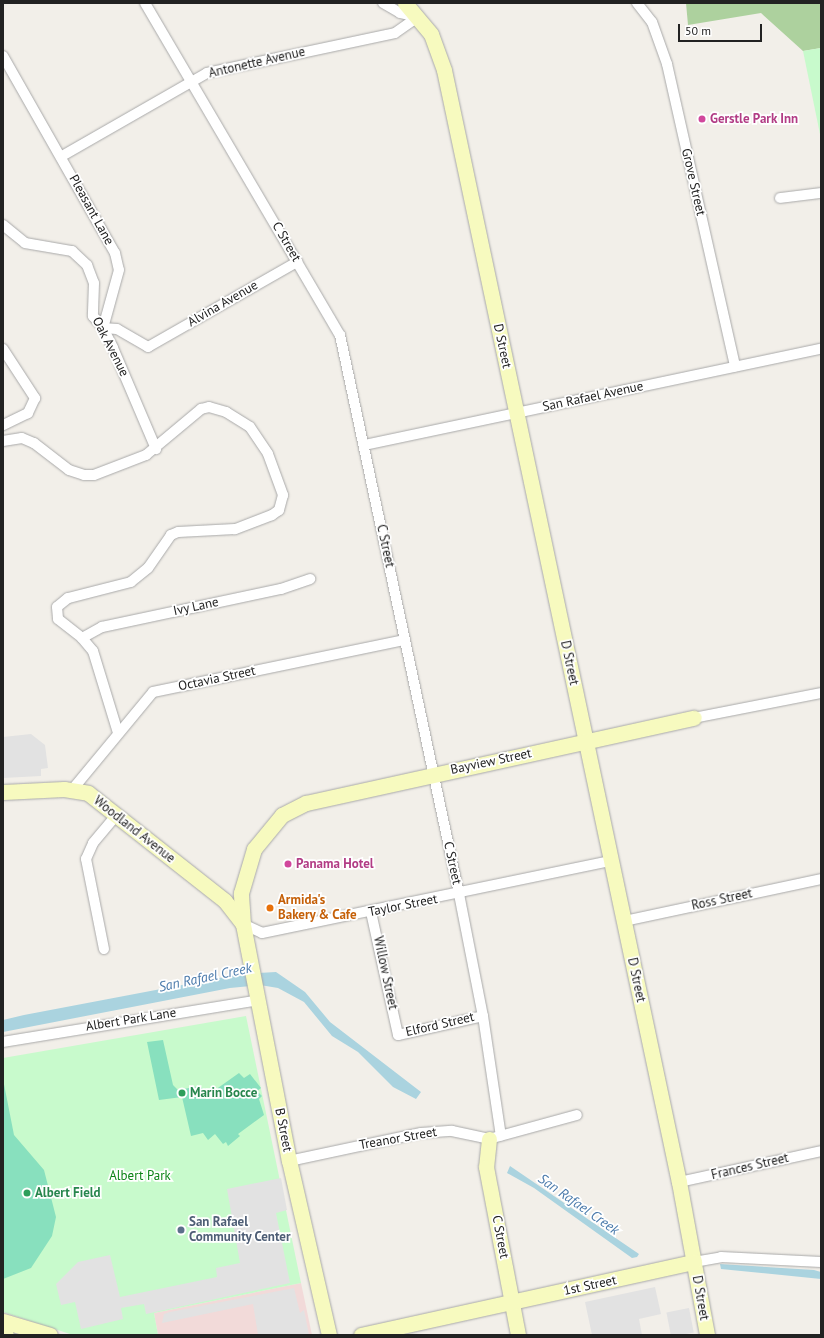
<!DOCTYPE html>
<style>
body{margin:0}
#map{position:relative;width:824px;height:1338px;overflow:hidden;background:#f2efe9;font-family:"PT Sans",sans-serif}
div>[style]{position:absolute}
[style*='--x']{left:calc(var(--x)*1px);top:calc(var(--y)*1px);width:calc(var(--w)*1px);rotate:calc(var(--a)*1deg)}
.commercial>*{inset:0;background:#f2dad9}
.forest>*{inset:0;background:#add19e}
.park>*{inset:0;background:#c8facc}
.pitch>*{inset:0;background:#88e0be}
.parking>*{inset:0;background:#e2e2e2;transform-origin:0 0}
.water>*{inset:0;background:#aad3df}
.roads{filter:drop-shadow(0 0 1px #a9a9a9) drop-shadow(0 0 1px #a9a9a9)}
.street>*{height:10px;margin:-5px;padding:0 5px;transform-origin:5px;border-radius:5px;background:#fff}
.secondary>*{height:15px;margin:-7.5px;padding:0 7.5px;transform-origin:7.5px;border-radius:7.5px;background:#f7fabf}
.dots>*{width:11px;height:11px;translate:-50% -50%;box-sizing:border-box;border:2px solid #fff;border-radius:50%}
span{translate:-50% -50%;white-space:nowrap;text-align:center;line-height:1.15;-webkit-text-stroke:3.5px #fff;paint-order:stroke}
.street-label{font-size:13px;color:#222}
.hotel-label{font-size:13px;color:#b23c85;font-weight:700}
.left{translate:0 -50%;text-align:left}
.food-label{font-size:13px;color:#c56008;font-weight:700}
.leisure-label{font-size:13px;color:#27864d;font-weight:700}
.park-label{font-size:13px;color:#0c8416}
.service-label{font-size:13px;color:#4e5e75;font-weight:700}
.water-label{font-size:14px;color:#4a7aab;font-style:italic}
.frame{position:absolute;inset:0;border:4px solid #222;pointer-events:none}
.scale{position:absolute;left:678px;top:24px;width:84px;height:18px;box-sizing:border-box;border:2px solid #222;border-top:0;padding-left:5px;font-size:12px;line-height:14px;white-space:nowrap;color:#222;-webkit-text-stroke:3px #fff;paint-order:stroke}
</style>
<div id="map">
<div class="commercial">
<i style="clip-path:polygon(301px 1283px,312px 1335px,158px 1335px,154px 1313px)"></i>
</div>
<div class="forest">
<i style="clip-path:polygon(686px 3px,821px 3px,821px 48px,803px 51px,761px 13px,688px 25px)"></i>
</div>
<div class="park">
<i style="clip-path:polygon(821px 48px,821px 139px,803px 51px)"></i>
<i style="clip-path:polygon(246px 1016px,301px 1283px,154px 1313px,158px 1335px,73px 1335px,3px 1312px,3px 1058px)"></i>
</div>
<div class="pitch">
<i style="clip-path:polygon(163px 1040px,173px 1085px,178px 1090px,200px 1086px,208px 1095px,239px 1073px,244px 1078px,250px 1074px,261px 1088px,257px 1091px,262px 1096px,259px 1099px,264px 1115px,238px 1134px,240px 1136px,228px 1146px,226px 1142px,223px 1144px,215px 1134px,208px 1140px,203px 1133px,191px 1136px,182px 1097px,159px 1100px,147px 1042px)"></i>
<i style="clip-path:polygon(3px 1079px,14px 1135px,44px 1170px,56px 1217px,52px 1236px,31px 1268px,3px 1279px)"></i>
</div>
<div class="parking">
<i style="clip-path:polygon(31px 734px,45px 745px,48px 768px,41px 769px,41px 776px,3px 778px,3px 737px)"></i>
<i style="clip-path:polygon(281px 1178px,287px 1210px,276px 1213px,290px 1283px,146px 1314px,144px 1304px,121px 1308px,123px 1319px,81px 1329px,75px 1302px,61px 1305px,56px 1284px,78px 1262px,110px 1255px,120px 1297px,217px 1277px,216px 1268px,240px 1263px,227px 1189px)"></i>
<i style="clip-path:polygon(655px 1287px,661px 1314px,639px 1319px,642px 1335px,592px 1335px,585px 1302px)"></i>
<i style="clip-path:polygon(294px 1288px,300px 1313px,304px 1310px,309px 1335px,258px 1335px,253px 1304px,162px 1323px,164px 1314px,170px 1312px)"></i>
<i style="left:689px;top:1308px;width:25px;height:23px;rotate:79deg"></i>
</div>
<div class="water">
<i style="clip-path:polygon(276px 972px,305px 992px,330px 1022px,421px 1092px,416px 1099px,393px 1087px,358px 1052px,332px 1036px,304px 1002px,278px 988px,260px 985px,230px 988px,3px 1032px,3px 1020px,24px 1015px,240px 974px)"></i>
<i style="clip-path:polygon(510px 1166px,639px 1254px,637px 1257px,632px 1258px,534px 1188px,507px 1173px)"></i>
<i style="clip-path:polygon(720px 1264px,814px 1270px,821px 1272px,821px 1279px,721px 1269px)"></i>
</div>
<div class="roads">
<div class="street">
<i style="--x:145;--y:3;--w:385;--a:59.6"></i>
<i style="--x:340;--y:335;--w:572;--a:77.98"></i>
<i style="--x:459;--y:894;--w:124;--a:78.9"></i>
<i style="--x:483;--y:1016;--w:121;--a:81.5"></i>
<i style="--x:383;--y:3;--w:20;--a:30"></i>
<i style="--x:400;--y:13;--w:18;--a:13"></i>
<i style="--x:637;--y:3;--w:24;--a:52"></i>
<i style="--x:652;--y:22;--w:45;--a:70.3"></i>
<i style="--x:667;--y:64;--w:310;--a:77.3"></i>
<i style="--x:3;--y:56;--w:227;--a:60.4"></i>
<i style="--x:115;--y:253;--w:17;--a:77"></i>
<i style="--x:119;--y:270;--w:60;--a:105.4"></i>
<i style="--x:103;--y:328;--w:14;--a:4"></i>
<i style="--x:117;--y:329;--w:36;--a:30"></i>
<i style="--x:148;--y:347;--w:172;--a:-29.7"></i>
<i style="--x:62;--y:156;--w:167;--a:-29.8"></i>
<i style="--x:207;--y:73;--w:192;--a:-12"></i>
<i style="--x:395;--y:33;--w:28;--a:-35"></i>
<i style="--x:780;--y:198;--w:41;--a:-7"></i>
<i style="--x:3;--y:225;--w:28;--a:39"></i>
<i style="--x:25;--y:243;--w:48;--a:9.7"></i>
<i style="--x:72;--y:251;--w:21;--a:43"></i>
<i style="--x:87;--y:265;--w:19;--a:69"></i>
<i style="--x:94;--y:283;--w:33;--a:92"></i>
<i style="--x:93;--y:316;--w:16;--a:50"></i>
<i style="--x:103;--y:328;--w:22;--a:63"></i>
<i style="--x:113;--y:348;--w:110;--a:66.9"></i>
<i style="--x:3;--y:349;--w:59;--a:56.9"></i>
<i style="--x:35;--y:398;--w:17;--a:115"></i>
<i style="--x:28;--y:413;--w:28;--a:154"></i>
<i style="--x:3;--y:441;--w:19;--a:-9"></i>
<i style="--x:22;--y:438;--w:13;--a:23"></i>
<i style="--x:34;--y:443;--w:44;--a:37.6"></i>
<i style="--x:69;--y:470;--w:16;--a:18"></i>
<i style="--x:84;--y:475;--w:10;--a:0"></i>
<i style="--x:94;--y:475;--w:56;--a:-21"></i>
<i style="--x:146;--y:455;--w:72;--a:-39.9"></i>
<i style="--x:201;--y:409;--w:8;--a:-14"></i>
<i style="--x:209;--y:407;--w:18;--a:16"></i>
<i style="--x:226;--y:412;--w:28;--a:32"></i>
<i style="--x:250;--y:427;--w:32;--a:56"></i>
<i style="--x:268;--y:454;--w:44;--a:69.9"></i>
<i style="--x:283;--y:495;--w:16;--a:105"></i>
<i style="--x:279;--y:510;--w:9;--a:144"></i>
<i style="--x:272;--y:515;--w:40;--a:159"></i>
<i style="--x:235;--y:529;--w:57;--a:177"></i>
<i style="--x:178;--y:532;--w:8;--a:157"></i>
<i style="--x:171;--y:535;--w:40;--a:124.9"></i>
<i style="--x:148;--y:568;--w:22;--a:141"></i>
<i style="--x:131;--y:582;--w:65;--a:165.7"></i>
<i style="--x:68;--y:598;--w:14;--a:141"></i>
<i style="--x:57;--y:607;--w:12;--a:85"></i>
<i style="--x:58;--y:619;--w:31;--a:38"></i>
<i style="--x:82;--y:638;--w:17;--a:50"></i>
<i style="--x:93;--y:651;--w:86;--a:73"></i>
<i style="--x:364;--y:445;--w:467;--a:-11.9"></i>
<i style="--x:82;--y:638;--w:23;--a:-29"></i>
<i style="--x:102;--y:627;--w:183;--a:-12"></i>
<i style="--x:281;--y:589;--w:31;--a:-19"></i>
<i style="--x:694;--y:718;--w:129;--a:-11.1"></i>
<i style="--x:72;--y:790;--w:127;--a:-50.4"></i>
<i style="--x:153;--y:692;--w:256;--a:-11.7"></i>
<i style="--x:371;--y:912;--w:126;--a:77.6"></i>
<i style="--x:398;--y:1035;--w:87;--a:-12.6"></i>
<i style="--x:624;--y:921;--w:201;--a:-12"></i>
<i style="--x:243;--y:924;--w:21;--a:25"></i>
<i style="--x:262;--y:933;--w:356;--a:-11.7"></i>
<i style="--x:104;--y:949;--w:92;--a:-101.3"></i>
<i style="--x:86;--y:859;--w:17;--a:-66"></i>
<i style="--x:93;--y:843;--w:35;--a:-50"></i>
<i style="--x:3;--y:1042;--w:259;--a:-9.3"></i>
<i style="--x:289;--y:1161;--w:135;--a:-12"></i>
<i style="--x:421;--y:1133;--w:31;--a:-4"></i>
<i style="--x:452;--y:1131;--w:38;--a:12"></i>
<i style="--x:489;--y:1139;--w:91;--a:-15.3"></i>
<i style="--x:679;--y:1182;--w:145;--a:-12.3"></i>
<i style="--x:694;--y:1262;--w:27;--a:-10"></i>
<i style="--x:721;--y:1257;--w:100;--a:2.9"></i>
</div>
<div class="secondary">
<i style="--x:405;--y:3;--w:40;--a:50"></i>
<i style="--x:431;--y:34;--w:38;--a:70"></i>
<i style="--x:444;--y:70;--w:1137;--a:78.07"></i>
<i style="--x:679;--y:1182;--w:156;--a:79.6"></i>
<i style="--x:3;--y:792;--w:61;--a:-2.8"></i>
<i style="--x:64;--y:789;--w:24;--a:9"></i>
<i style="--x:88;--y:793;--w:174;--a:38.2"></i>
<i style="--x:225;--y:901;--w:29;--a:52"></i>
<i style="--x:489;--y:1139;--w:28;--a:96"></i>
<i style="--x:486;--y:1167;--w:171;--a:79.2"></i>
<i style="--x:3;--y:1321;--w:49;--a:16.6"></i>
<i style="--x:3;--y:1334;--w:3;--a:18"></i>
<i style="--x:329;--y:1335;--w:179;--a:-102.9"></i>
<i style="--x:289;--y:1161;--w:241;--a:-101"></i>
<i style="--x:243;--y:924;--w:31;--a:-94"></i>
<i style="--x:241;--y:893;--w:46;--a:-73.5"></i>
<i style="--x:254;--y:849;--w:44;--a:-50.5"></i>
<i style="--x:282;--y:815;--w:27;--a:-27"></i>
<i style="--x:306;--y:803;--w:397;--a:-12.4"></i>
<i style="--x:361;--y:1335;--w:341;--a:-12.4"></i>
</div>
</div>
<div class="dots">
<i style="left:702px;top:119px;background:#d1479c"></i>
<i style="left:288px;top:864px;background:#d1479c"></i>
<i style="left:270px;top:908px;background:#e8710a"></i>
<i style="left:182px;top:1093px;background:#2e9e5b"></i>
<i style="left:27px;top:1193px;background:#2e9e5b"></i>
<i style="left:181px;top:1230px;background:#5c6f8a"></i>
</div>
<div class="street-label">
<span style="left:257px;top:63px;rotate:-13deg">Antonette Avenue</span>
<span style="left:693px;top:182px;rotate:77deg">Grove Street</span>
<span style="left:91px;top:210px;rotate:61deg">Pleasant Lane</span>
<span style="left:286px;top:242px;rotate:60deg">C Street</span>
<span style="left:223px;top:304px;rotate:-30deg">Alvina Avenue</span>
<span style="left:502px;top:346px;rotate:78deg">D Street</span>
<span style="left:110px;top:347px;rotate:63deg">Oak Avenue</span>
<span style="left:593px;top:397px;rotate:-12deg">San Rafael Avenue</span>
<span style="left:385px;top:546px;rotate:78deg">C Street</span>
<span style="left:196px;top:607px;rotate:-12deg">Ivy Lane</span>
<span style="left:569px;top:663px;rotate:78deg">D Street</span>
<span style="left:217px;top:679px;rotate:-12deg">Octavia Street</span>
<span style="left:491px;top:762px;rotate:-12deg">Bayview Street</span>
<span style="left:134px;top:830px;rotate:38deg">Woodland Avenue</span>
<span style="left:452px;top:863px;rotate:78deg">C Street</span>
<span style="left:722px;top:900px;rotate:-12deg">Ross Street</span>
<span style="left:403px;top:906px;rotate:-11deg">Taylor Street</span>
<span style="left:385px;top:973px;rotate:78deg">Willow Street</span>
<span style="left:636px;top:980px;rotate:78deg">D Street</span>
<span style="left:131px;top:1020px;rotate:-9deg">Albert Park Lane</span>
<span style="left:440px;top:1025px;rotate:-13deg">Elford Street</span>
<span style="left:283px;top:1130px;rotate:79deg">B Street</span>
<span style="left:398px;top:1139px;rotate:-10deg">Treanor Street</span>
<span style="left:750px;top:1167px;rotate:-13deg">Frances Street</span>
<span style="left:500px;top:1237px;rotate:79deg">C Street</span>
<span style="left:590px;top:1286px;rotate:-12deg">1st Street</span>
<span style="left:700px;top:1298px;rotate:80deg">D Street</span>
</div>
<div class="hotel-label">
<span class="left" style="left:710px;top:119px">Gerstle Park Inn</span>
<span class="left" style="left:296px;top:864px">Panama Hotel</span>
</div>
<div class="food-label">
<span class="left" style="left:278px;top:908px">Armida's<br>Bakery &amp; Cafe</span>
</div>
<div class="leisure-label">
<span class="left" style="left:190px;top:1093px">Marin Bocce</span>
<span class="left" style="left:35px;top:1193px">Albert Field</span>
</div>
<div class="park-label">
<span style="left:140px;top:1176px">Albert Park</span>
</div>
<div class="service-label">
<span class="left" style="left:189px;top:1230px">San Rafael<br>Community Center</span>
</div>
<div class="water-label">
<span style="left:205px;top:977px;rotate:-12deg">San Rafael Creek</span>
<span style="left:579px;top:1204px;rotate:35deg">San Rafael Creek</span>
</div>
<div class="frame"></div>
<div class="scale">50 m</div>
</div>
